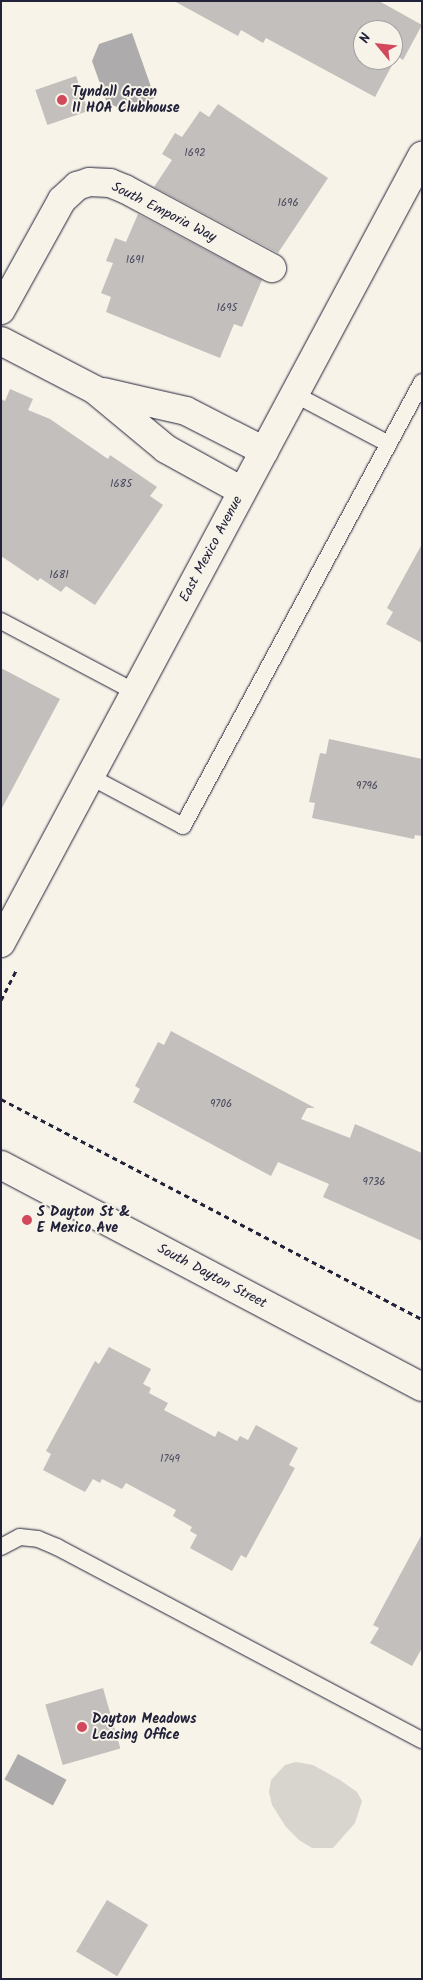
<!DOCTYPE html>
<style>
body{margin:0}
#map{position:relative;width:423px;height:1980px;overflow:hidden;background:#f7f3e8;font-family:Kalam,sans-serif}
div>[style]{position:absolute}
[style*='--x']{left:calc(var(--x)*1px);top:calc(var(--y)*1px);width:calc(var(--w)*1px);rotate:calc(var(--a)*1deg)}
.green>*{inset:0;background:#d8d5cf}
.water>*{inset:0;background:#aeabad;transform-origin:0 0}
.building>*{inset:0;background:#c2bfbd;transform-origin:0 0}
.path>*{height:3px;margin-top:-1.5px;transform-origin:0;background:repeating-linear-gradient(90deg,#22223b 0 5px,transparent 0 9px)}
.roads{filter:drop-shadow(0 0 1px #22223b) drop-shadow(0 0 1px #22223b)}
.service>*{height:16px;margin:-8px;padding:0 8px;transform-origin:8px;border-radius:8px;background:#f7f3e8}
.minor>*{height:28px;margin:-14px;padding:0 14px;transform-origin:14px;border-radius:14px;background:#f7f3e8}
.tertiary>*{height:28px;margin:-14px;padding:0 14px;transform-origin:14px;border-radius:14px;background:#f7f3e8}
.dots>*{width:14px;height:14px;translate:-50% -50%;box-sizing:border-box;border:2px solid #f7f3e8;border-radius:50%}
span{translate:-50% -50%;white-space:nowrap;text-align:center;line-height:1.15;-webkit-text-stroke:4px #f7f3e8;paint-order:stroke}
.number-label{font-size:11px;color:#4a495c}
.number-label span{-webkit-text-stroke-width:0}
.poi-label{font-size:14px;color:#22223b;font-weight:700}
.left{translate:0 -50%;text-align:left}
.street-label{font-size:14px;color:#22223b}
.frame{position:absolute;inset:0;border:2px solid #22223b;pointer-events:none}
.north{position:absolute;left:353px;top:20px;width:50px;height:50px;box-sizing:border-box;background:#f7f3e8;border:1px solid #a29fa3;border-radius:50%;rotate:298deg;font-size:14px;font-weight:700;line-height:20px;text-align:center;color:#22223b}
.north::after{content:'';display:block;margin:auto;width:18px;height:22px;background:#d1495b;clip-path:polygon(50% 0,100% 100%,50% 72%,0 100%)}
</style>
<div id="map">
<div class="green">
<i style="clip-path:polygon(296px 1762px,313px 1765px,340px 1780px,357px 1792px,362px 1801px,355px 1823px,333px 1848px,312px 1848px,299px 1840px,286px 1827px,272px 1805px,269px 1792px,271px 1780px,285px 1765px)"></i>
</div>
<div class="water">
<i style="clip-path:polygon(132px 33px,155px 98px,122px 109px,107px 103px,92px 61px,99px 44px)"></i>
<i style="left:18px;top:1754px;width:55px;height:29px;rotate:28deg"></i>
</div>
<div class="building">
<i style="clip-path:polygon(evenodd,174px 1px,379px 1px,422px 25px,403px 60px,397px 56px,375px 97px,266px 38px,263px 43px,241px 30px,238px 36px,174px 1px,363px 30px,393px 30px,393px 60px,363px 60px,363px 30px)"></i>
<i style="left:76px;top:76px;width:37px;height:43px;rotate:71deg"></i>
<i style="clip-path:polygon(218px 104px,328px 178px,278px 253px,154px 187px,172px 160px,162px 154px,175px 133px,182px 137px,200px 111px,209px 117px)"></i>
<i style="clip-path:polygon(138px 214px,262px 280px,242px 327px,234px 324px,220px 358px,106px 312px,111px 297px,101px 293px,113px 263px,106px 261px,115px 238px,126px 242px)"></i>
<i style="clip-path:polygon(10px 389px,33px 399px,28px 410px,50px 419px,108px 459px,110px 455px,157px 487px,150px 496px,163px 505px,95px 605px,66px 586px,61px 592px,40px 578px,38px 581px,1px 556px,1px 399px,5px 401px)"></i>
<i style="clip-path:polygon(422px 544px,422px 643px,386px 624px,393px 612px,387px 608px)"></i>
<i style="clip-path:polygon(1px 668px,60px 699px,1px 810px)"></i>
<i style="clip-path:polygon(329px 739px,422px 759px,422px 836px,415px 835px,414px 839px,312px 818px,315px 803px,309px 802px,320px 753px,326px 754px)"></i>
<i style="clip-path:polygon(171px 1031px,315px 1108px,307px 1108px,301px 1119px,350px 1138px,355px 1124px,422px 1153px,422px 1241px,323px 1197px,329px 1184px,278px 1162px,271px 1176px,133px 1102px,140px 1089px,135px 1086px,158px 1042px,164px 1045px)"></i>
<i style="clip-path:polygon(109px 1347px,151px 1369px,143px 1384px,151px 1388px,149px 1393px,168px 1403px,164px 1410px,215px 1437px,218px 1431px,237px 1441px,240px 1436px,248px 1440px,256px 1425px,298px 1448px,289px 1465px,295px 1468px,246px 1558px,241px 1555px,232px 1571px,190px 1548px,197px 1535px,190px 1531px,192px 1527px,173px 1516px,176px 1510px,126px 1483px,122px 1489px,102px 1479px,100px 1483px,93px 1479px,85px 1492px,43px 1470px,51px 1454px,46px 1451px,59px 1427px,95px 1361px,99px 1364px)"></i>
<i style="clip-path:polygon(422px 1534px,422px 1648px,412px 1666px,370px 1643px,379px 1628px,373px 1625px)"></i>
<i style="left:103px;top:1688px;width:63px;height:60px;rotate:74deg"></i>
<i style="left:107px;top:1900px;width:48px;height:60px;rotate:31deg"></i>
</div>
<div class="path">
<i style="--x:1;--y:1000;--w:35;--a:-63"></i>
<i style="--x:1;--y:1099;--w:475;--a:27.6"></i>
</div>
<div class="roads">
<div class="service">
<i style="--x:294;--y:394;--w:107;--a:27.8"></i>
<i style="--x:1;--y:621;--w:152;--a:27.9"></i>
<i style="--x:89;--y:776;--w:106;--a:28"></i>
<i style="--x:183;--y:826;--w:504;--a:-61.71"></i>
<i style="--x:1;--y:1547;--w:21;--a:-28"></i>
<i style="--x:20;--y:1537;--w:18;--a:6"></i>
<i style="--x:38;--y:1539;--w:21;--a:23"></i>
<i style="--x:57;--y:1547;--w:413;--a:27.9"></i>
</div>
<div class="minor">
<i style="--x:1;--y:310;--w:126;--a:-61"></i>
<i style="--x:62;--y:200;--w:21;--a:-43"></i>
<i style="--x:77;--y:186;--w:13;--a:-18"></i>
<i style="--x:89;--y:182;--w:21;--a:3"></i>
<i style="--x:110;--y:183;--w:16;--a:22"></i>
<i style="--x:125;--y:189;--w:167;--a:28.3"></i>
<i style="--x:1;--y:341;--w:106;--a:27.5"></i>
<i style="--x:95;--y:390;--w:92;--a:39.7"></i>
<i style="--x:166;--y:449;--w:87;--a:28.9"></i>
<i style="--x:103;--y:392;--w:85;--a:12.9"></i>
<i style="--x:186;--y:411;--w:88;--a:27.1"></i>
</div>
<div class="tertiary">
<i style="--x:1;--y:943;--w:893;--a:-61.86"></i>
<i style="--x:1;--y:1165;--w:476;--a:27.8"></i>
</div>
</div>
<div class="dots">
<i style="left:62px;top:100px;background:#d1495b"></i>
<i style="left:27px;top:1220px;background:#d1495b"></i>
<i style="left:82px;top:1727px;background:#d1495b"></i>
</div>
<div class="number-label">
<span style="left:195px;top:153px">1692</span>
<span style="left:288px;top:203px">1696</span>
<span style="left:135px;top:260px">1691</span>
<span style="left:227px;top:308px">1695</span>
<span style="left:121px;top:484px">1685</span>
<span style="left:59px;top:575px">1681</span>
<span style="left:367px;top:786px">9796</span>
<span style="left:221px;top:1104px">9706</span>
<span style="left:374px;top:1182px">9736</span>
<span style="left:170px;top:1459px">1749</span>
</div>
<div class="poi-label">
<span class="left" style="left:72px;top:100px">Tyndall Green<br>II HOA Clubhouse</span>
<span class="left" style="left:37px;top:1220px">S Dayton St &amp;<br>E Mexico Ave</span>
<span class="left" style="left:92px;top:1727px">Dayton Meadows<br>Leasing Office</span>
</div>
<div class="street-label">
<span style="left:164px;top:212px;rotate:27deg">South Emporia Way</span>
<span style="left:211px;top:549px;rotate:-62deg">East Mexico Avenue</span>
<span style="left:212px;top:1276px;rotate:28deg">South Dayton Street</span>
</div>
<div class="frame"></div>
<div class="north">N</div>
</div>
